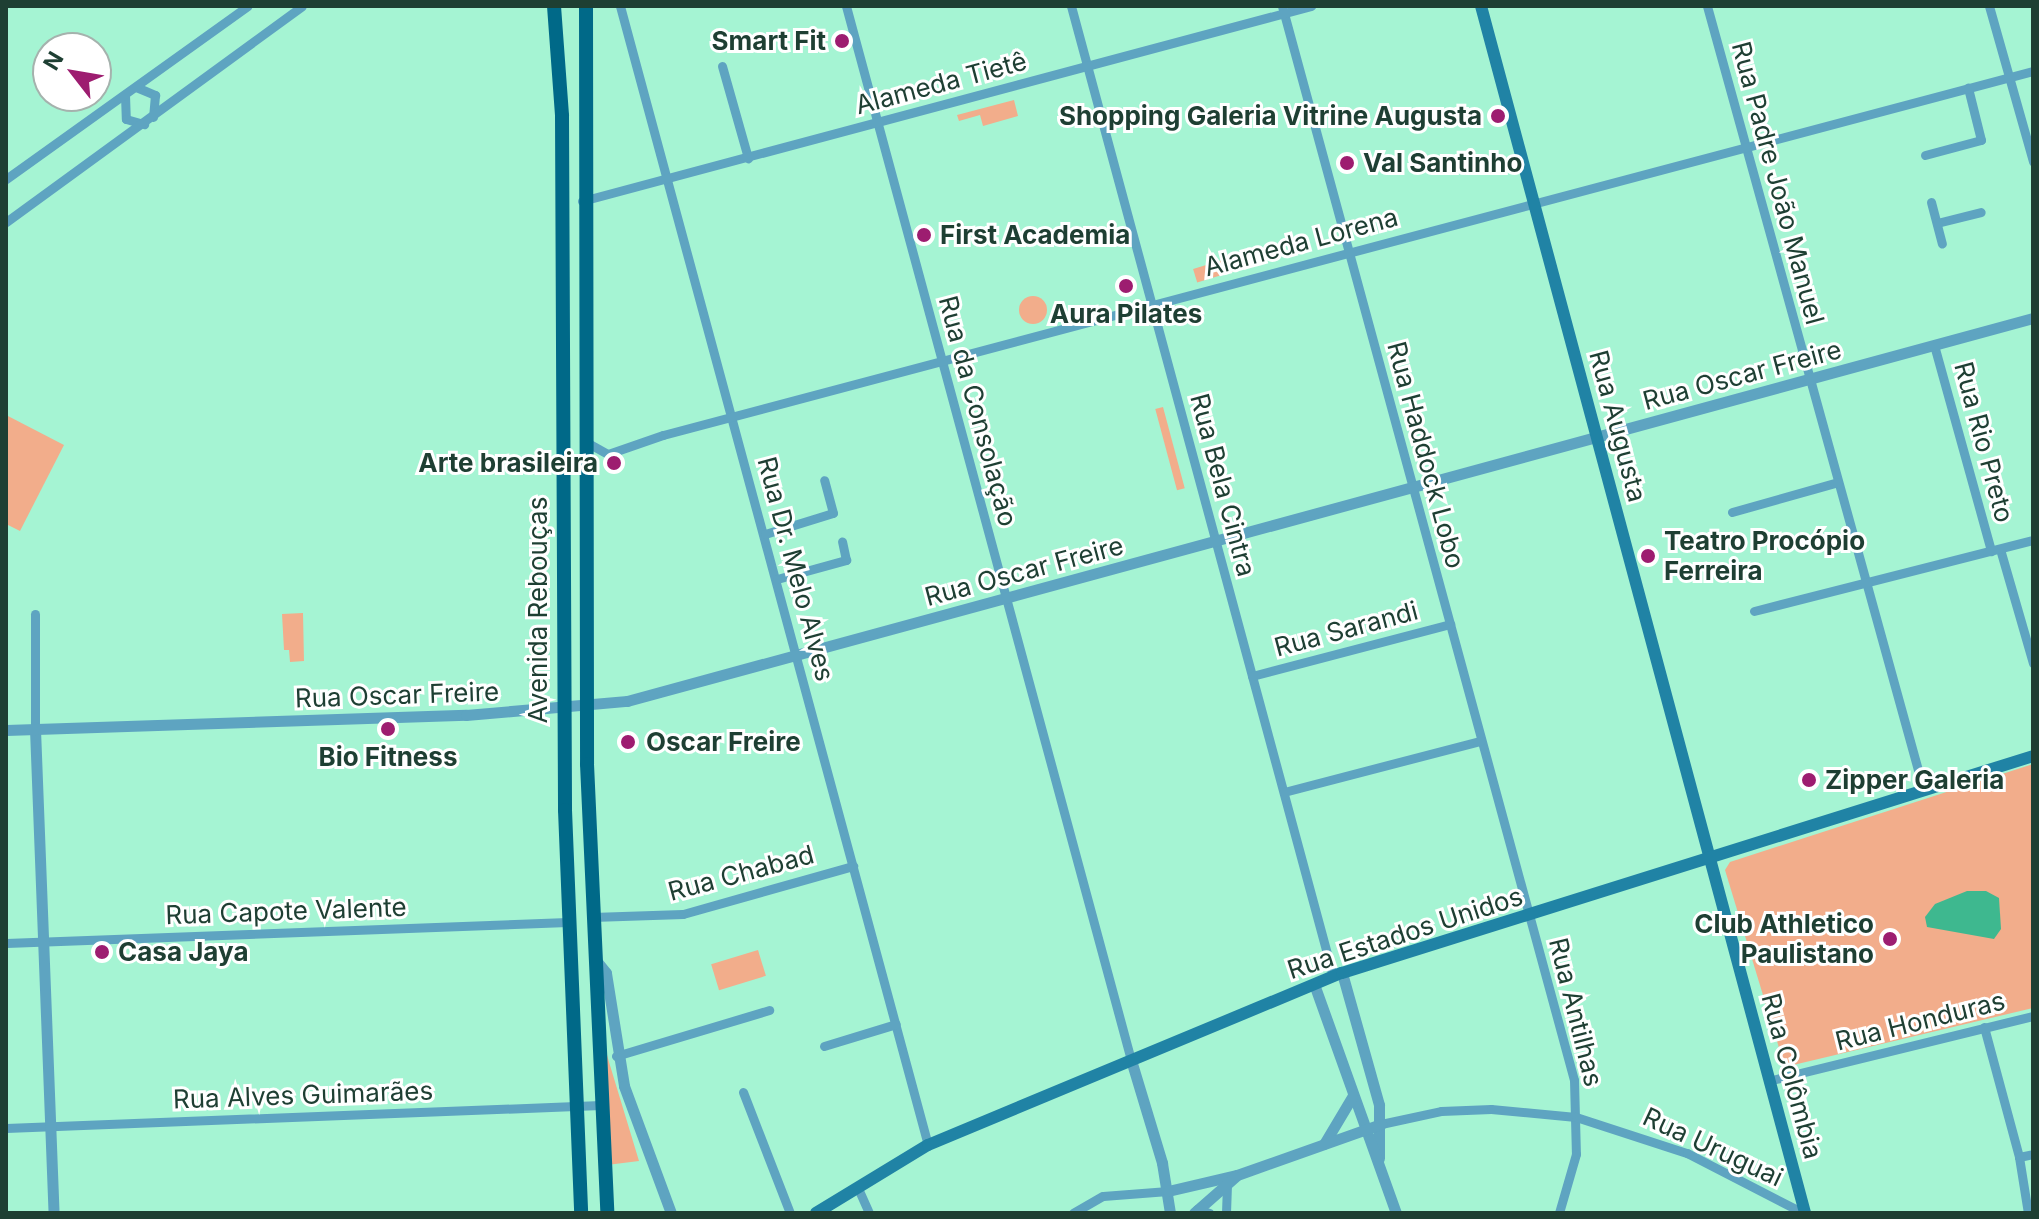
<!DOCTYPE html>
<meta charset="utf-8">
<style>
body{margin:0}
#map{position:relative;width:2039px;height:1219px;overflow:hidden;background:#a5f4d3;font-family:Inter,sans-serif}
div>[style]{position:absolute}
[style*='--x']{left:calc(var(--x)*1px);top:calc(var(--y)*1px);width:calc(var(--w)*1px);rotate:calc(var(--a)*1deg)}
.green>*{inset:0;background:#f2ad8b;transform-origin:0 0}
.round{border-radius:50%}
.water>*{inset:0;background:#3eb88f}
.minor>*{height:9px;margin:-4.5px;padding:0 4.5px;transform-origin:4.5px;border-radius:4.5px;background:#5ea4c1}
.tertiary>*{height:11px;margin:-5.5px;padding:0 5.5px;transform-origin:5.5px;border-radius:5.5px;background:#5ea4c1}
.secondary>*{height:12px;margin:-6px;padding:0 6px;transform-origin:6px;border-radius:6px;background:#2083a5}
.primary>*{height:14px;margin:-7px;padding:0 7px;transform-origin:7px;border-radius:7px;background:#006988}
.dots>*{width:22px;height:22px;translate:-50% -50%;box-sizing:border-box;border:4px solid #fff;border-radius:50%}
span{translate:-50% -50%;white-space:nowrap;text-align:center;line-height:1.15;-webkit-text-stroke:6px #fff;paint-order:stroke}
.poi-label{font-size:26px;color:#1e3f33;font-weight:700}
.right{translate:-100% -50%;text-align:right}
.left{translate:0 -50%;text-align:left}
.street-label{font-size:26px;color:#1e3f33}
.frame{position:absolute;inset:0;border:8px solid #1e3f33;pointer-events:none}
.north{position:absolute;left:32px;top:32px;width:80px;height:80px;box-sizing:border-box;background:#fff;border:2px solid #a5b2ad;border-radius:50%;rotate:301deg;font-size:22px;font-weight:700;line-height:32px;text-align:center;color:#1e3f33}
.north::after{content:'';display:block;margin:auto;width:28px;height:36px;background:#9d1d70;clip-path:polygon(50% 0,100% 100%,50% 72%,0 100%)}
</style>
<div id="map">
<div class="green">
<i style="clip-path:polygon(1014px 100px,1018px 116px,983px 126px,980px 115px,959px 121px,957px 115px)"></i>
<i style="left:1239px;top:255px;width:14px;height:48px;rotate:73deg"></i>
<i class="round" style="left:1019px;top:296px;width:28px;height:28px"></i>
<i style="left:1163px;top:407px;width:84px;height:8px;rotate:75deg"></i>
<i style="clip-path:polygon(6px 415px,64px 445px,20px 531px,6px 524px)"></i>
<i style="clip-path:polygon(303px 613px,304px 661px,290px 662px,289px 650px,284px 650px,282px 614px)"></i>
<i style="clip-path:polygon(2033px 764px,2033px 1008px,1789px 1066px,1783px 1061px,1725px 870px,1730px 862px)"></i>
<i style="left:758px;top:950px;width:27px;height:49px;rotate:73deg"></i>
<i style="clip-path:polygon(601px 1033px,609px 1062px,639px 1161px,607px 1165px)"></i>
</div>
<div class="water">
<i style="clip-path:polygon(1967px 891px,1986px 891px,1999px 898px,2001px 929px,1994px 939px,1927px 927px,1925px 917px,1935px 904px)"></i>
</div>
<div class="minor">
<i style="--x:620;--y:6;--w:1180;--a:74.87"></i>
<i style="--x:846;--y:6;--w:1092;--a:74.87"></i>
<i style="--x:1071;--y:6;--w:1005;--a:74.88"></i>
<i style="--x:1282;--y:6;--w:1113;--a:74.79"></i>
<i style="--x:1574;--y:1080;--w:74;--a:88.5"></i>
<i style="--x:1576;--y:1154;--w:61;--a:106.1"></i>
<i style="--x:1707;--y:6;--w:811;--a:74.56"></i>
<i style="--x:1989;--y:6;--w:162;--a:74.2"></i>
<i style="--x:722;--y:66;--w:96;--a:74.2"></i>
<i style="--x:136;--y:87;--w:21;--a:23"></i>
<i style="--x:155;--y:95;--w:22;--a:95"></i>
<i style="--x:125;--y:95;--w:24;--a:88"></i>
<i style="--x:126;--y:119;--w:19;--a:16"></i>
<i style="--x:1925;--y:155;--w:58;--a:-15"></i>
<i style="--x:1981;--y:140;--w:54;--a:-104"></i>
<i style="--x:6;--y:179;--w:297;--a:-35.6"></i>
<i style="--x:582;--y:201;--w:755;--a:-14.98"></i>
<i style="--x:1931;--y:202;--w:43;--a:75.3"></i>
<i style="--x:6;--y:222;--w:366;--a:-36.1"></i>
<i style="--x:1937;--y:223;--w:45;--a:-14"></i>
<i style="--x:1934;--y:345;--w:214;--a:74.5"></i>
<i style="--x:586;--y:442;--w:25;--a:29"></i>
<i style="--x:608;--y:454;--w:58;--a:-19.1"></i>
<i style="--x:663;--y:435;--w:1418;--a:-14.88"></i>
<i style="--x:1732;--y:512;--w:110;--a:-15.8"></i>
<i style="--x:765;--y:534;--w:71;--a:-17.2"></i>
<i style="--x:833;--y:513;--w:34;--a:-105"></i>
<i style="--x:2000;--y:549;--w:119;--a:73.9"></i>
<i style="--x:777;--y:579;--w:72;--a:-15.4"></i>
<i style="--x:846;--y:560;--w:19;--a:-102"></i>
<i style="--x:1754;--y:611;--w:288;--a:-14.3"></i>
<i style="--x:35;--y:614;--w:115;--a:90"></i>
<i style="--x:1252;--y:676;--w:205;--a:-14.7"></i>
<i style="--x:1284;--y:792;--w:203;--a:-14.6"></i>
<i style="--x:592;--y:917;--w:91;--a:-1.9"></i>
<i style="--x:683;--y:914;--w:177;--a:-15.8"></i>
<i style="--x:6;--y:943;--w:562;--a:-2.14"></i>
<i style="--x:1984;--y:1027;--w:135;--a:74.9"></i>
<i style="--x:2019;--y:1157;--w:57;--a:80.9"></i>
<i style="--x:824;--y:1046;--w:75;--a:-17"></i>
<i style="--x:616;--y:1056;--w:160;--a:-16.7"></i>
<i style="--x:1772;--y:1080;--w:269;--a:-13.8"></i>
<i style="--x:743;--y:1092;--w:130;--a:68.8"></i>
<i style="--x:1381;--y:1124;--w:61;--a:-12.2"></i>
<i style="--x:1441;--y:1111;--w:50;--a:-2.3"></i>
<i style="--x:1491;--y:1109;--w:85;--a:5.4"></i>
<i style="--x:1576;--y:1117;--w:117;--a:18"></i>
<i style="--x:1687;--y:1153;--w:131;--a:27.3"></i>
<i style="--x:6;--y:1128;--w:595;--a:-2.21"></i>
<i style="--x:2019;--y:1157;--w:14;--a:-12"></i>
<i style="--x:857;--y:1186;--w:30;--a:66"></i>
<i style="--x:1197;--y:1209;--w:13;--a:18"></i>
<i style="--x:1073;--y:1213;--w:34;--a:-30"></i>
<i style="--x:1103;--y:1196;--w:65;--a:-4.4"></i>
<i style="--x:1226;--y:1213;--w:28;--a:-88"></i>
</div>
<div class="tertiary">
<i style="--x:35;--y:729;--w:484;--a:87.8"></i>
<i style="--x:6;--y:730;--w:460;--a:-1.9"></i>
<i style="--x:466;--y:715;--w:162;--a:-5"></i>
<i style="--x:627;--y:701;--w:1457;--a:-15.24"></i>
<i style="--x:594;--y:958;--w:19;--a:51"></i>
<i style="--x:606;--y:973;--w:114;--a:80.9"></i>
<i style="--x:624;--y:1086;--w:135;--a:69.7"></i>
<i style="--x:1342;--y:973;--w:137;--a:74.3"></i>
<i style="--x:1379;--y:1105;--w:53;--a:90"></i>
<i style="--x:1314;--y:984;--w:243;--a:70.3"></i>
<i style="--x:1131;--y:1060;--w:108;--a:73.2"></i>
<i style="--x:1162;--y:1163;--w:51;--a:80.9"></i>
<i style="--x:1324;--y:1144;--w:55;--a:-59.2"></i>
<i style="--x:1168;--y:1191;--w:71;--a:-13.1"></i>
<i style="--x:1237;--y:1175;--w:153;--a:-19.5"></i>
<i style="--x:1194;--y:1213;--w:55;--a:-41.3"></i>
</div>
<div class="secondary">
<i style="--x:1481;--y:6;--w:1250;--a:74.97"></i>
<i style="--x:816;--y:1213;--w:131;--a:-31.3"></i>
<i style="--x:928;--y:1145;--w:448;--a:-22.6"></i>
<i style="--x:1342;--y:973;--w:724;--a:-17.43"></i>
</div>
<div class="primary">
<i style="--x:554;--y:6;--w:110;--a:85.8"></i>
<i style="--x:562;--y:116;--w:694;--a:89.75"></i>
<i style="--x:565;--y:810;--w:403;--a:87.7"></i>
<i style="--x:586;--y:6;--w:758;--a:89.92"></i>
<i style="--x:587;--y:764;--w:449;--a:87.4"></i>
</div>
<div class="dots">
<i style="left:842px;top:41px;background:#9d1d70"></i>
<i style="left:1498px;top:116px;background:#9d1d70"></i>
<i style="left:1347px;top:163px;background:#9d1d70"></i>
<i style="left:924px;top:235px;background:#9d1d70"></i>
<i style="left:1126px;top:286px;background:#9d1d70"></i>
<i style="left:614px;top:463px;background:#9d1d70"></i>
<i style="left:1648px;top:556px;background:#9d1d70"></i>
<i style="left:388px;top:729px;background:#9d1d70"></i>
<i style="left:628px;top:742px;background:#9d1d70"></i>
<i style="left:1809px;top:780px;background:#9d1d70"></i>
<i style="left:1890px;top:939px;background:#9d1d70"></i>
<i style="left:102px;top:952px;background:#9d1d70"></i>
</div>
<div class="poi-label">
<span class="right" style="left:826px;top:41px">Smart Fit</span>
<span class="right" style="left:1482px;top:116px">Shopping Galeria Vitrine Augusta</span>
<span class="left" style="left:1363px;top:163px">Val Santinho</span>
<span class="left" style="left:940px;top:235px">First Academia</span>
<span style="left:1126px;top:314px">Aura Pilates</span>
<span class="right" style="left:598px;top:463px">Arte brasileira</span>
<span class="left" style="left:1664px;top:556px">Teatro Procópio<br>Ferreira</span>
<span class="left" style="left:646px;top:742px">Oscar Freire</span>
<span style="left:388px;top:757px">Bio Fitness</span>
<span class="left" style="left:1825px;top:780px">Zipper Galeria</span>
<span class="right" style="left:1874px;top:939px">Club Athletico<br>Paulistano</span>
<span class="left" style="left:118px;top:952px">Casa Jaya</span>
</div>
<div class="street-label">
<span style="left:941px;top:83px;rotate:-15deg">Alameda Tietê</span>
<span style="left:1778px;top:183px;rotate:75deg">Rua Padre João Manuel</span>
<span style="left:1301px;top:242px;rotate:-15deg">Alameda Lorena</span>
<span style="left:1742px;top:375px;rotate:-15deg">Rua Oscar Freire</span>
<span style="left:978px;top:411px;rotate:75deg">Rua da Consolação</span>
<span style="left:1618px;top:426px;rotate:75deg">Rua Augusta</span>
<span style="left:1984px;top:442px;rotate:75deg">Rua Rio Preto</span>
<span style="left:1426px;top:455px;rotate:75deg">Rua Haddock Lobo</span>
<span style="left:1223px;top:485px;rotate:75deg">Rua Bela Cintra</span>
<span style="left:796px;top:569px;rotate:75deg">Rua Dr. Melo Alves</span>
<span style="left:1024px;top:571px;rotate:-15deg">Rua Oscar Freire</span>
<span style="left:538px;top:610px;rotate:-90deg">Avenida Rebouças</span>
<span style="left:1346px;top:629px;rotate:-15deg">Rua Sarandi</span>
<span style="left:397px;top:695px;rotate:-2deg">Rua Oscar Freire</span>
<span style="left:741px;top:873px;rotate:-15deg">Rua Chabad</span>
<span style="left:286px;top:911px;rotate:-2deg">Rua Capote Valente</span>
<span style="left:1405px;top:933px;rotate:-18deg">Rua Estados Unidos</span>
<span style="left:1576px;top:1012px;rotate:76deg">Rua Antilhas</span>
<span style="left:1920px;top:1021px;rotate:-14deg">Rua Honduras</span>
<span style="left:1792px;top:1076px;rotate:75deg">Rua Colômbia</span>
<span style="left:303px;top:1095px;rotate:-2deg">Rua Alves Guimarães</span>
<span style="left:1713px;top:1147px;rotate:25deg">Rua Uruguai</span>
</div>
<div class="frame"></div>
<div class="north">N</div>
</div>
